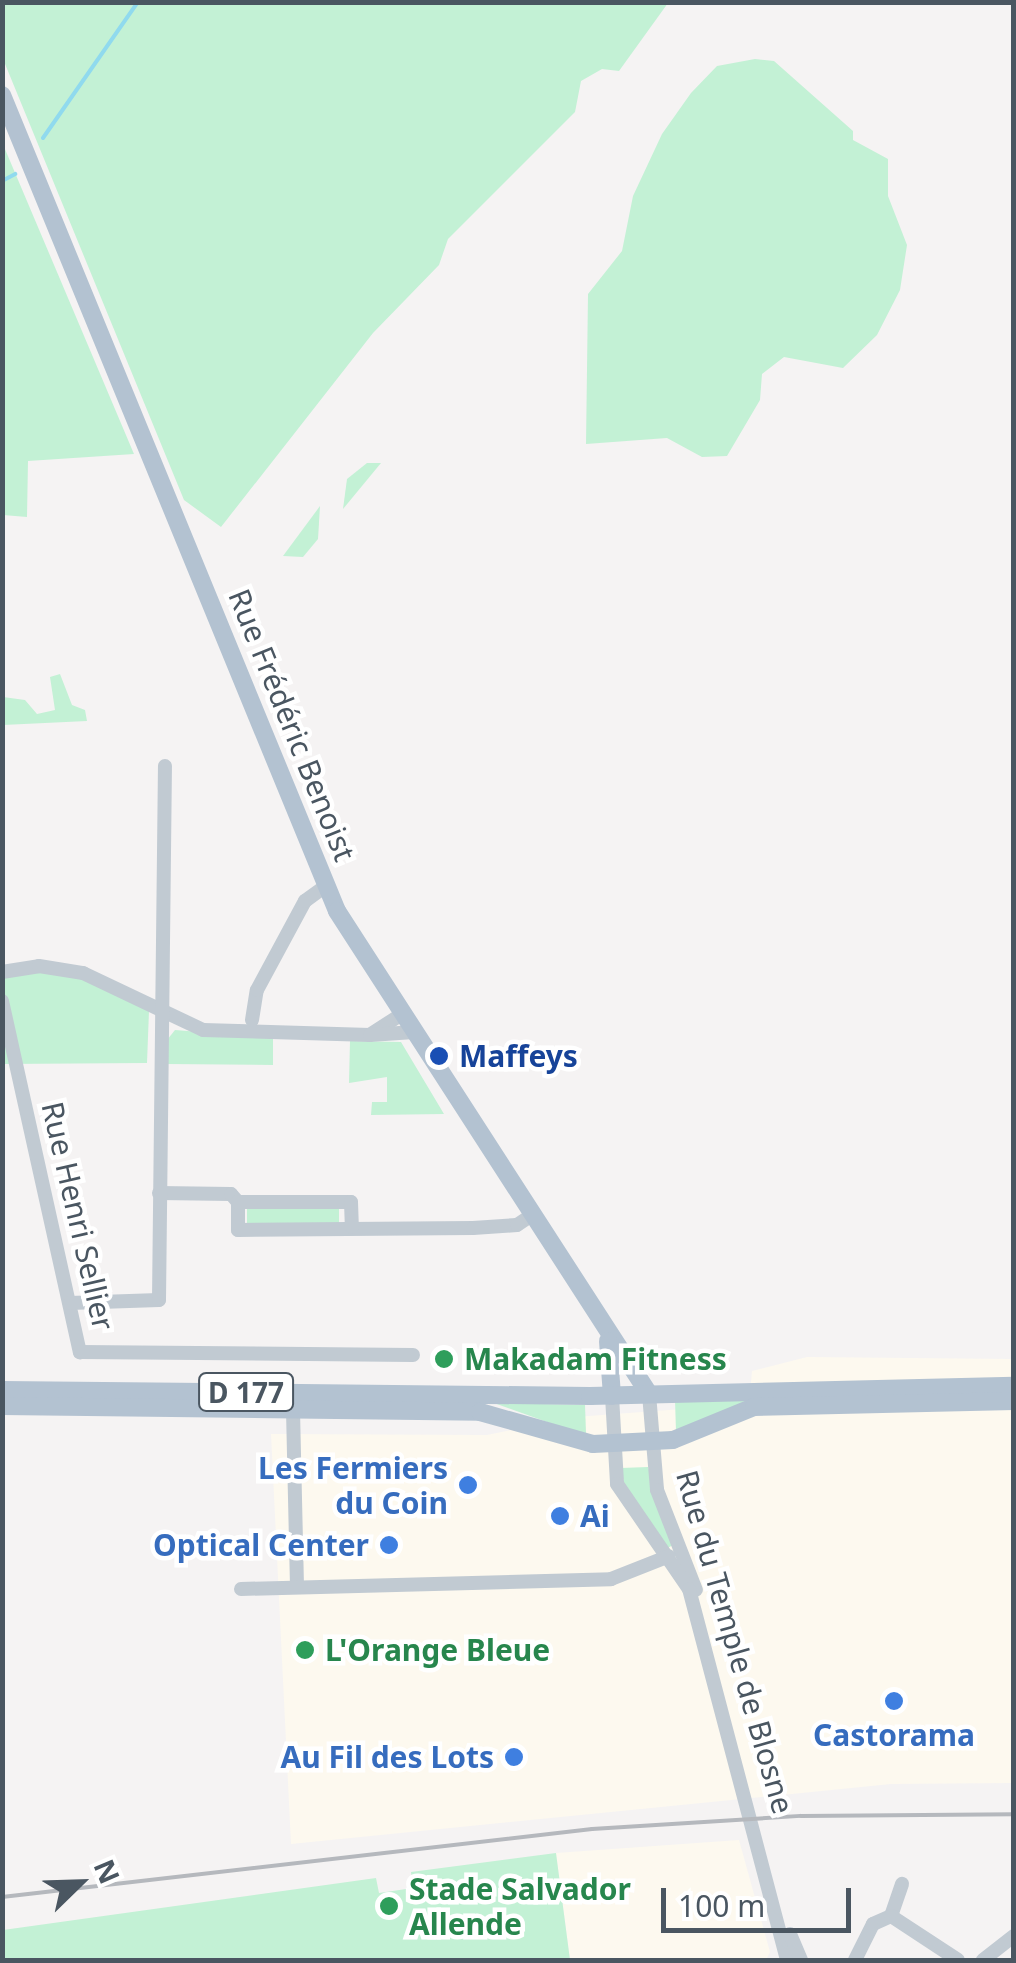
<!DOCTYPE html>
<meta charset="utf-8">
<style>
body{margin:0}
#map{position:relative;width:1016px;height:1963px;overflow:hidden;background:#f5f3f3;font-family:"Noto Sans",sans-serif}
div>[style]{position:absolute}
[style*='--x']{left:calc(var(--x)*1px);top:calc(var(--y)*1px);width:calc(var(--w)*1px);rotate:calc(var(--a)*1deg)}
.commercial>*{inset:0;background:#fdf9ef}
.green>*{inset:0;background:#c3f1d5;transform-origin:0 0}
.stream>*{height:4px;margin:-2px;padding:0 2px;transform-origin:2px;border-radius:2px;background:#90daee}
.minor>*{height:14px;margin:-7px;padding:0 7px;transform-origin:7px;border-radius:7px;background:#c1cad2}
.major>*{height:18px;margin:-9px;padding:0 9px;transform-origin:9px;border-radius:9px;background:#b3c2d1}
.rail>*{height:4px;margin:-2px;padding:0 2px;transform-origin:2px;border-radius:2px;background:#b5b8bd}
.dots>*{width:28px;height:28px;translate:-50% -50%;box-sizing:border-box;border:5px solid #fff;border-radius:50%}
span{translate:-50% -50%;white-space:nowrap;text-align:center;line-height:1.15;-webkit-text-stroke:9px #fff;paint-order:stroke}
.shield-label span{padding:2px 8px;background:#fff;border:2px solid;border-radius:8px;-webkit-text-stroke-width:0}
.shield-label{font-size:28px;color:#4a5661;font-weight:700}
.street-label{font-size:30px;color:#4a5661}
.transit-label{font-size:30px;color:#164399;font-weight:700}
.left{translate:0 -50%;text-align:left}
.leisure-label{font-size:30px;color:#27864d;font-weight:700}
.shop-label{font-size:30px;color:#366cbe;font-weight:700}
.right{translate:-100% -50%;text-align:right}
.frame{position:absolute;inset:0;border:5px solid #4a5661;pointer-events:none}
.north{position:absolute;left:30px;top:1833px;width:100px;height:100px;-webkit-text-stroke:8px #fff;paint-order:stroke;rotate:67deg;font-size:28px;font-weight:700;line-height:40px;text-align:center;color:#4a5661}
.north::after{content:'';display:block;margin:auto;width:35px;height:45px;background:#4a5661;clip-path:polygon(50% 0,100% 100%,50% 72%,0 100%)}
.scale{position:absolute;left:661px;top:1888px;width:190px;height:45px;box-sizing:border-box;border:5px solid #4a5661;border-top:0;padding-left:12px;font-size:30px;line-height:35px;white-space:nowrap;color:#4a5661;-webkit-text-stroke:8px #fff;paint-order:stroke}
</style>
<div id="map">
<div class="commercial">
<i style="clip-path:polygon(807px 1357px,1013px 1359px,1013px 1783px,891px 1784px,291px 1844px,271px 1434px,487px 1435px,575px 1417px,749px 1404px,752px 1371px)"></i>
<i style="clip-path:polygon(739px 1840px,770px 1952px,766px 1960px,570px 1960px,556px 1853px)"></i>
</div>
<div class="green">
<i style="clip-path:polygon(2px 3px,3px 2px,668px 3px,619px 71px,602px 69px,581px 81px,575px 112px,448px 239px,439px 265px,373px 333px,221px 527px,184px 500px,3px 59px)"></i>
<i style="clip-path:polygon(755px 59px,774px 61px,853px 131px,853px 140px,888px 159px,888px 196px,907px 245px,900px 290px,877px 335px,843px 368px,784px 357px,762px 374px,760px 400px,727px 456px,702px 457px,667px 438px,586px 444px,588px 294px,622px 251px,633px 196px,662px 134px,691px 93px,717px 66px)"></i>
<i style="clip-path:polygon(2px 142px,134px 454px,28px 461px,27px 517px,3px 515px)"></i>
<i style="clip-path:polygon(367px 463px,381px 463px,343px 509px,347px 479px)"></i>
<i style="clip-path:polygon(320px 506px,318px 539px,303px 557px,283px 556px)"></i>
<i style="clip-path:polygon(60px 674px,72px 705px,85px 710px,87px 721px,3px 725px,3px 697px,25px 700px,37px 714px,55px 710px,50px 677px)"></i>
<i style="clip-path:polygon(3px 972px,83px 973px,149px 1011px,147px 1063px,3px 1064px)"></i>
<i style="clip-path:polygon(175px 1030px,273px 1038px,273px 1065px,165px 1064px,167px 1040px)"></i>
<i style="clip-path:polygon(350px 1041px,401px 1042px,444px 1114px,371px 1115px,372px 1102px,387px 1102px,387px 1077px,349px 1083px)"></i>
<i style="left:247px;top:1208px;width:92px;height:15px"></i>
<i style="clip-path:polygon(675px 1400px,753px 1400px,676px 1431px)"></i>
<i style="clip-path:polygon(494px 1403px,585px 1405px,586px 1433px,575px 1432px)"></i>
<i style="clip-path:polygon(648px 1467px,673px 1545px,666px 1549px,626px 1494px,621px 1468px)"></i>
<i style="clip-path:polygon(556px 1853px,570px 1960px,3px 1960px,3px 1930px,376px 1878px,379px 1893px,413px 1888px,411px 1872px)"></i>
</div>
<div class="stream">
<i style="--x:43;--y:138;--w:166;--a:-55.1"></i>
<i style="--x:2;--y:181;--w:15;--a:-28"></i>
</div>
<div class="minor">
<i style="--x:2;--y:972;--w:37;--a:-9"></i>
<i style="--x:39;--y:966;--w:45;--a:9"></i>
<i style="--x:83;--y:973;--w:133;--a:25.4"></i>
<i style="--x:203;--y:1030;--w:167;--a:1.7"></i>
<i style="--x:2;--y:1001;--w:360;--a:77.5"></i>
<i style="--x:80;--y:1352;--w:333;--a:0.5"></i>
<i style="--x:402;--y:1014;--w:38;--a:147"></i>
<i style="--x:370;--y:1035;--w:44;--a:-3.9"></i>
<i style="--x:252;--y:1020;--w:30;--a:-81"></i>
<i style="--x:257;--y:990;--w:101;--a:-61.7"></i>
<i style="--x:305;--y:901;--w:27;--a:-36"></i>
<i style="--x:159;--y:1193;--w:72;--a:0.8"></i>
<i style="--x:231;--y:1194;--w:11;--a:49"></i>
<i style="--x:238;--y:1202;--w:28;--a:90"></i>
<i style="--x:238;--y:1230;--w:235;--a:-0.5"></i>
<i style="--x:473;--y:1228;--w:44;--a:-3.9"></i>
<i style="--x:517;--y:1225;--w:18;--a:-34"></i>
<i style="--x:238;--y:1202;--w:113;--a:0"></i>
<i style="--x:351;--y:1202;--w:25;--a:88"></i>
<i style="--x:70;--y:1303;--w:89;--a:-1.9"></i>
<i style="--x:159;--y:1300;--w:534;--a:-89.36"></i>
<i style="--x:649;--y:1394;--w:96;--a:85.2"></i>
<i style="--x:657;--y:1490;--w:107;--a:68.7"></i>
<i style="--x:612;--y:1396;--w:88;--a:86.7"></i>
<i style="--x:617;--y:1484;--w:127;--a:55.6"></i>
<i style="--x:689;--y:1589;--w:384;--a:75.2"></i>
<i style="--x:293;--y:1410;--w:177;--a:88.7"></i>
<i style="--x:241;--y:1589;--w:370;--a:-1.5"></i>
<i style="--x:611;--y:1579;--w:62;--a:-21.6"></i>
<i style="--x:891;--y:1916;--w:34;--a:-71"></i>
<i style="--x:790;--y:1934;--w:28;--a:67"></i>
<i style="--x:855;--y:1960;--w:40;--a:-63.4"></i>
<i style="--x:873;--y:1924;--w:20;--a:-24"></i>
<i style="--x:891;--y:1916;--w:80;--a:33.3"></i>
<i style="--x:983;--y:1960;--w:39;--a:-38"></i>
</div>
<div class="major">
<i style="--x:2;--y:95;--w:882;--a:67.68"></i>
<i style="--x:337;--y:911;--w:575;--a:57.14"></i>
<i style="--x:608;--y:1341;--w:55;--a:85.8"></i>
<i style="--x:2;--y:1390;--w:588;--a:0.58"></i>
<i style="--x:590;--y:1396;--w:424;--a:-1.4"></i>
<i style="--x:2;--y:1406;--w:478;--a:0.7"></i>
<i style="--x:480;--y:1412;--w:117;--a:15.8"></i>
<i style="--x:593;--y:1444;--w:80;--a:-2.9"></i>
<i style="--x:673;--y:1440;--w:87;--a:-22.2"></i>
<i style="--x:754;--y:1407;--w:260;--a:-1.3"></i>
</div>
<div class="rail">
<i style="--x:2;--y:1897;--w:594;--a:-6.57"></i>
<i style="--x:592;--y:1829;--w:209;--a:-3.6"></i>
<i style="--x:801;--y:1816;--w:213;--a:-0.5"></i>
</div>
<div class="dots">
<i style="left:439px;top:1056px;background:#1a4fb4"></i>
<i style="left:444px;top:1359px;background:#2e9e5b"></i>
<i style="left:468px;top:1485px;background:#3f7fe0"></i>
<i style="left:560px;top:1516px;background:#3f7fe0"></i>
<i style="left:389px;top:1545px;background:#3f7fe0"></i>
<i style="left:305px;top:1650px;background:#2e9e5b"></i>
<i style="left:894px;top:1701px;background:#3f7fe0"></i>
<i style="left:514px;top:1757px;background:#3f7fe0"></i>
<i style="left:389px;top:1906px;background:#2e9e5b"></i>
</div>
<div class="shield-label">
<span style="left:246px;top:1392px">D 177</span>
</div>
<div class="street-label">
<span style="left:292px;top:725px;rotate:68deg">Rue Frédéric Benoist</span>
<span style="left:78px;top:1216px;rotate:77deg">Rue Henri Sellier</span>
<span style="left:735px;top:1642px;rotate:74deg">Rue du Temple de Blosne</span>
</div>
<div class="transit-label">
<span class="left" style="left:459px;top:1056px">Maffeys</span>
</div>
<div class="leisure-label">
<span class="left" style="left:464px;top:1359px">Makadam Fitness</span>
<span class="left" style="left:325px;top:1650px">L'Orange Bleue</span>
<span class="left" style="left:409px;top:1906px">Stade Salvador<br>Allende</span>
</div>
<div class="shop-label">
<span class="right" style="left:448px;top:1485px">Les Fermiers<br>du Coin</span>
<span class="left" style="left:580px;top:1516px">Ai</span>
<span class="right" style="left:369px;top:1545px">Optical Center</span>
<span style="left:894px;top:1735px">Castorama</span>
<span class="right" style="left:494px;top:1757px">Au Fil des Lots</span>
</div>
<div class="frame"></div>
<div class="north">N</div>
<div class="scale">100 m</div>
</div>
